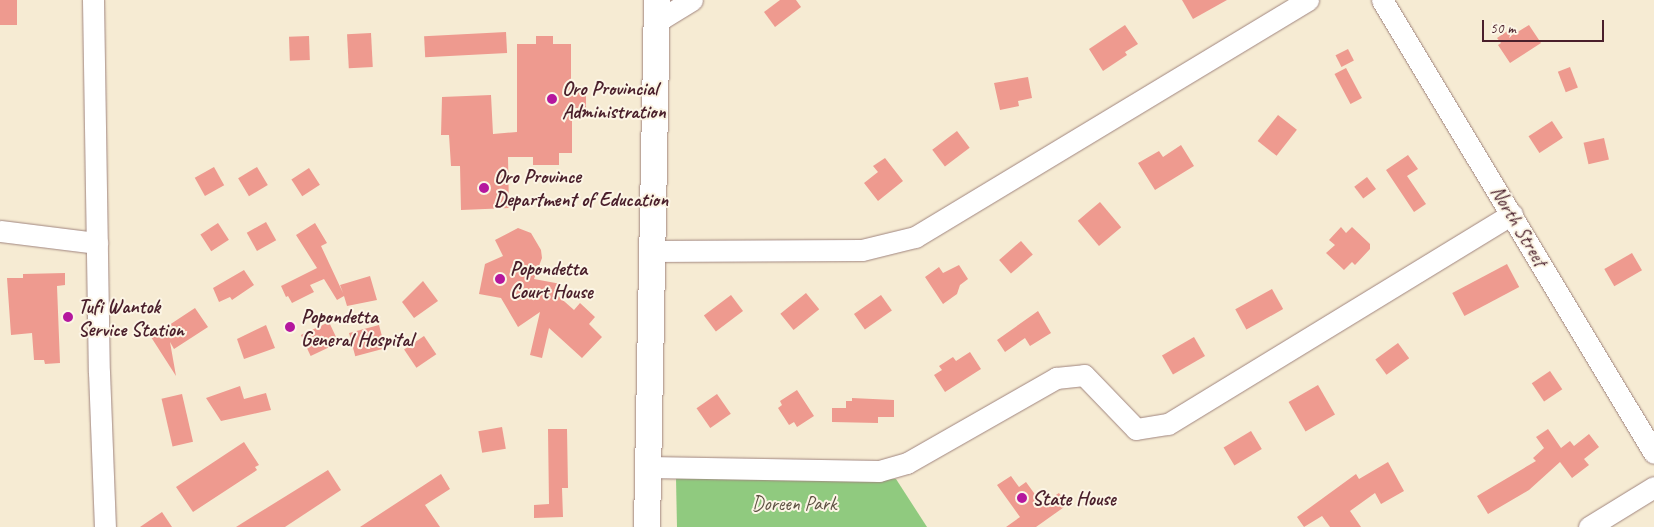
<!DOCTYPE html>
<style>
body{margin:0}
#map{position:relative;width:1654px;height:527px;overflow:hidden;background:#f6ebd3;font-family:Caveat,sans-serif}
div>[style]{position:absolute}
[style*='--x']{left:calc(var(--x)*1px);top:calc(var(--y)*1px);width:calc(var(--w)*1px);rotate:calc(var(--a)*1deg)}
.green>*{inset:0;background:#90ca7f}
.building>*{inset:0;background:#ee9a8f;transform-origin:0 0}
.roads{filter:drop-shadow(0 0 1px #a0857f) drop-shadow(0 0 1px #a0857f)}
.minor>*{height:21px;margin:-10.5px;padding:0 10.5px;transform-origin:10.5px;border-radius:10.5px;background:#fff}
.major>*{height:26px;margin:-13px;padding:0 13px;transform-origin:13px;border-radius:13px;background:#fff}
.dots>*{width:14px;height:14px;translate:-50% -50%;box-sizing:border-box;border:2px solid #fcf5e5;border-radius:50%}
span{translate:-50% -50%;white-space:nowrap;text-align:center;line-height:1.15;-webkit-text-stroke:4px #fcf5e5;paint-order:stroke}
.poi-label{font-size:20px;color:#4a1f2b;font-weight:700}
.left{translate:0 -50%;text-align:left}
.street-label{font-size:20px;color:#4a1f2b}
.park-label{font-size:20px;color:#5f5244}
.scale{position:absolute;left:1482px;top:20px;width:122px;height:22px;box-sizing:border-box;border:2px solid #4a1f2b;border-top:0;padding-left:6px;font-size:15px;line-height:18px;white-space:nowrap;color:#4a1f2b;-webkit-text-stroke:4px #fcf5e5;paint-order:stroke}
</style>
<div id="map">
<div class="green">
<i style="clip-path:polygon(676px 478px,896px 479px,927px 527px,677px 527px)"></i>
</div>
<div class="building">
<i style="left:0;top:0;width:17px;height:25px"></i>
<i style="clip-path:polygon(780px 0,796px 0,801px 7px,775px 27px,764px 12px)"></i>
<i style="clip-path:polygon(1182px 0,1227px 0,1193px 19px)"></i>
<i style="clip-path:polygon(1125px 25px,1138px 44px,1125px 52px,1127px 55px,1103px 71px,1089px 49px)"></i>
<i style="clip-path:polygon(1529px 25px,1541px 43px,1510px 63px,1498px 45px,1501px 43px,1497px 38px,1512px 28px,1516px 33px)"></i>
<i style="left:506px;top:32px;width:21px;height:82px;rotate:87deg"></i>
<i style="left:371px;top:33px;width:34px;height:24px;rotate:87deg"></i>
<i style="left:309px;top:36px;width:24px;height:20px;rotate:88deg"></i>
<i style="clip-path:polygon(536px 36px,553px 36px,553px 44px,571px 44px,571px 90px,586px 90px,586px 108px,572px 108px,572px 153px,559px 153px,559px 165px,533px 165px,533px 157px,508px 157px,509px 208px,461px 210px,460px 166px,451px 166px,449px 135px,441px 135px,442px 97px,491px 95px,493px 134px,517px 132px,517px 44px,536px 44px)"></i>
<i style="left:1348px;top:49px;width:13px;height:14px;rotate:63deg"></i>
<i style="left:1570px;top:67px;width:22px;height:13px;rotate:69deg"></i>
<i style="left:1346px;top:68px;width:34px;height:13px;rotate:62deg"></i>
<i style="clip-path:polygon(1028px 77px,1032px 98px,1018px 101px,1019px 106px,1000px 110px,994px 83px)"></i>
<i style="left:1278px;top:115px;width:24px;height:33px;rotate:38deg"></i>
<i style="left:1552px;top:121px;width:20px;height:28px;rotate:57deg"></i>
<i style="left:957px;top:131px;width:21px;height:31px;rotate:53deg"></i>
<i style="left:1604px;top:138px;width:22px;height:21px;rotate:77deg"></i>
<i style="clip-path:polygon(1181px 145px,1194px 166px,1155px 190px,1138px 163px,1159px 151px,1163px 157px)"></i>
<i style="clip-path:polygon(1408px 155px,1418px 169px,1407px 176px,1426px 204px,1414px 212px,1386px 170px)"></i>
<i style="clip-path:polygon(885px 158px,903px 181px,878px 201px,864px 183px,878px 172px,873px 166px)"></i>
<i style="left:214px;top:167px;width:21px;height:22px;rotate:61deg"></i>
<i style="left:257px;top:167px;width:21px;height:22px;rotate:59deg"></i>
<i style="left:309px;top:168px;width:20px;height:21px;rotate:57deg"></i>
<i style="left:1367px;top:177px;width:15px;height:16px;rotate:53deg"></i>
<i style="left:1100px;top:202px;width:33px;height:29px;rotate:50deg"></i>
<i style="left:266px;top:222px;width:21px;height:22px;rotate:61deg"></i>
<i style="left:218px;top:223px;width:20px;height:21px;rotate:57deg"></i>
<i style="clip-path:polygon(315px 223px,327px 243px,321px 246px,343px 293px,340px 285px,370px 276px,377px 300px,347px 306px,344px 296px,337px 300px,324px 279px,310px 285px,314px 292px,292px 303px,288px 296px,286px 297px,281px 286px,317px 268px,296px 235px)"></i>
<i style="clip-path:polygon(1341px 227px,1346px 233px,1352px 227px,1370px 244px,1370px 249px,1355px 265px,1352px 262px,1344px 270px,1326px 253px,1335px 245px,1329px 240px)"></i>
<i style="clip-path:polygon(518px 228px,531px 233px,541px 250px,542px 258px,534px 279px,561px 284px,556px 294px,574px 310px,580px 303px,595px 317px,589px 324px,602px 337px,582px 358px,549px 328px,542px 358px,530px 355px,540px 312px,518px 327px,501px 298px,479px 294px,485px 264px,503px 256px,495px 240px)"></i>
<i style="left:1021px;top:241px;width:18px;height:29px;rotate:49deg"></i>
<i style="left:1632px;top:253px;width:20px;height:32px;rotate:60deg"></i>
<i style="left:1507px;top:264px;width:26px;height:62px;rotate:62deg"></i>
<i style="clip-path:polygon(959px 265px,968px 279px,960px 285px,957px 294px,943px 304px,925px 277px,939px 267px,943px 273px)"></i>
<i style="clip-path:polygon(244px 270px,254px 285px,232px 300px,230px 297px,219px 302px,213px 288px)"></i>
<i style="clip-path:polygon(65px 273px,65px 285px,57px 286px,60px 363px,45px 364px,44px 360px,34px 360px,32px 333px,11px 335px,7px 278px,23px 278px,23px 274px)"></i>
<i style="clip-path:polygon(423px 281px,438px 301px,414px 318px,402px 302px)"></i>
<i style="left:1272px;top:289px;width:23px;height:42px;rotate:61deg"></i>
<i style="left:806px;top:293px;width:21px;height:33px;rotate:51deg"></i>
<i style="left:731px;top:295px;width:20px;height:34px;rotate:53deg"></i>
<i style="left:881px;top:295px;width:19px;height:33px;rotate:55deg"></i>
<i style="clip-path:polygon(195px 308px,208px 327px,174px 349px,170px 342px,176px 376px,151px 337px)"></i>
<i style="clip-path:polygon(1038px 311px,1051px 333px,1030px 346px,1025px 338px,1005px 352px,997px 340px)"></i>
<i style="left:329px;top:322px;width:23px;height:31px;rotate:65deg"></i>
<i style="clip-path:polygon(266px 325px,275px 348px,244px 359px,237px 339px)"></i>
<i style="left:379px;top:325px;width:24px;height:31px;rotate:75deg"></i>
<i style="left:424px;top:336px;width:22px;height:24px;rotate:56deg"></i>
<i style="left:1194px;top:337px;width:22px;height:37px;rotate:60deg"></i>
<i style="left:1398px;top:343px;width:19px;height:28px;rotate:54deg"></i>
<i style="clip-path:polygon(970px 352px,981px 369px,945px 392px,934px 375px,942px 370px,939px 366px,953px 357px,956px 361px)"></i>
<i style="left:1550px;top:371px;width:22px;height:22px;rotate:56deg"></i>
<i style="left:1318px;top:385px;width:34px;height:34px;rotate:60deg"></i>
<i style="clip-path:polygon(240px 386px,244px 399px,266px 393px,271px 410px,221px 421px,206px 398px)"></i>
<i style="clip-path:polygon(797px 390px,814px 416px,797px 427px,794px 422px,789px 425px,778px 408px,782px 405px,780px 401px)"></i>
<i style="left:182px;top:394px;width:49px;height:21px;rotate:77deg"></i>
<i style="left:717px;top:394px;width:24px;height:25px;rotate:55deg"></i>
<i style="clip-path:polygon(852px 398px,894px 400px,894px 417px,878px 417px,878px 423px,832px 422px,832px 408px,846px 408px,846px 401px,852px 401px)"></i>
<i style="left:502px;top:427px;width:22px;height:24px;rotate:80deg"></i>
<i style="clip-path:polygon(548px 429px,567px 429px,568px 488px,562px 488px,563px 517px,534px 518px,534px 505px,549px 504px)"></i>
<i style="clip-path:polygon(1548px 429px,1561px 448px,1570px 441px,1574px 446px,1589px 434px,1599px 447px,1584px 459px,1589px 465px,1572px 478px,1560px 462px,1529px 490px,1488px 514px,1477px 496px,1536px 461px,1533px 458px,1544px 448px,1536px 437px)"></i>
<i style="left:1251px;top:431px;width:21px;height:32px;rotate:59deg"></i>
<i style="clip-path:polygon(244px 442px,259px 465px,255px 467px,257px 470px,193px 512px,176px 487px)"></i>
<i style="clip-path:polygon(1388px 462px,1404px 491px,1381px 504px,1375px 493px,1350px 511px,1361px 527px,1330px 527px,1322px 516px,1304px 527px,1297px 517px,1356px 474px,1359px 479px)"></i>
<i style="clip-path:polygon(328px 470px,341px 490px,285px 527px,236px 527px)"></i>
<i style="clip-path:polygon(441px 474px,450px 489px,425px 505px,440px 527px,360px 527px)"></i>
<i style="clip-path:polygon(1011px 476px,1019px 487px,1026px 482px,1042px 504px,1059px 493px,1067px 505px,1036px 527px,1006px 527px,1020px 517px,997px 485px)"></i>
<i style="clip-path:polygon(162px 512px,172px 527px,140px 527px)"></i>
</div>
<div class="roads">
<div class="minor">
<i style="--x:93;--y:0;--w:372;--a:89.1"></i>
<i style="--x:99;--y:372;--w:155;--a:87.8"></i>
<i style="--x:1382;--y:0;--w:528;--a:59.02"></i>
<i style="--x:656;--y:22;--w:42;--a:-31.4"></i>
<i style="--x:0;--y:231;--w:98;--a:7.1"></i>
<i style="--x:650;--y:251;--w:212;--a:-0.3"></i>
<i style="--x:862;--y:250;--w:55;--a:-13.8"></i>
<i style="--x:915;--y:237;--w:459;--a:-31.1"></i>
<i style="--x:648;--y:467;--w:231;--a:1"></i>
<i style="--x:879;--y:471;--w:29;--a:-16"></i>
<i style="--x:907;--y:463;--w:172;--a:-29.7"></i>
<i style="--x:1056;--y:378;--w:28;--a:-6"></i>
<i style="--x:1084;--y:375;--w:75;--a:46.1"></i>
<i style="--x:1136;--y:429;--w:32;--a:-9"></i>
<i style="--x:1168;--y:424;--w:403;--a:-31.4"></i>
<i style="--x:1589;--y:527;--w:76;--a:-31.6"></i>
</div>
<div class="major">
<i style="--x:647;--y:527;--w:527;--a:-88.91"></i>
</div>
</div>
<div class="dots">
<i style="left:552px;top:99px;background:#b5179e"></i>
<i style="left:484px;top:188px;background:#b5179e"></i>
<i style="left:500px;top:279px;background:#b5179e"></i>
<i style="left:68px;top:317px;background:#b5179e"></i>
<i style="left:290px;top:327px;background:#b5179e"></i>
<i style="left:1022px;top:498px;background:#b5179e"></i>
</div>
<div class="poi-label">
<span class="left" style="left:562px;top:100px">Oro Provincial<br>Administration</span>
<span class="left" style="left:494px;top:188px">Oro Province<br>Department of Education</span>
<span class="left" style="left:510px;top:280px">Popondetta<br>Court House</span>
<span class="left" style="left:78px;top:318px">Tufi Wantok<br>Service Station</span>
<span class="left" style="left:301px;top:328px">Popondetta<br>General Hospital</span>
<span class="left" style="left:1032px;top:498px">State House</span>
</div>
<div class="street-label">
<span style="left:1519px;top:226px;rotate:59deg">North Street</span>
</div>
<div class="park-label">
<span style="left:794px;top:503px">Doreen Park</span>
</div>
<div class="scale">50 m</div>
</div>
